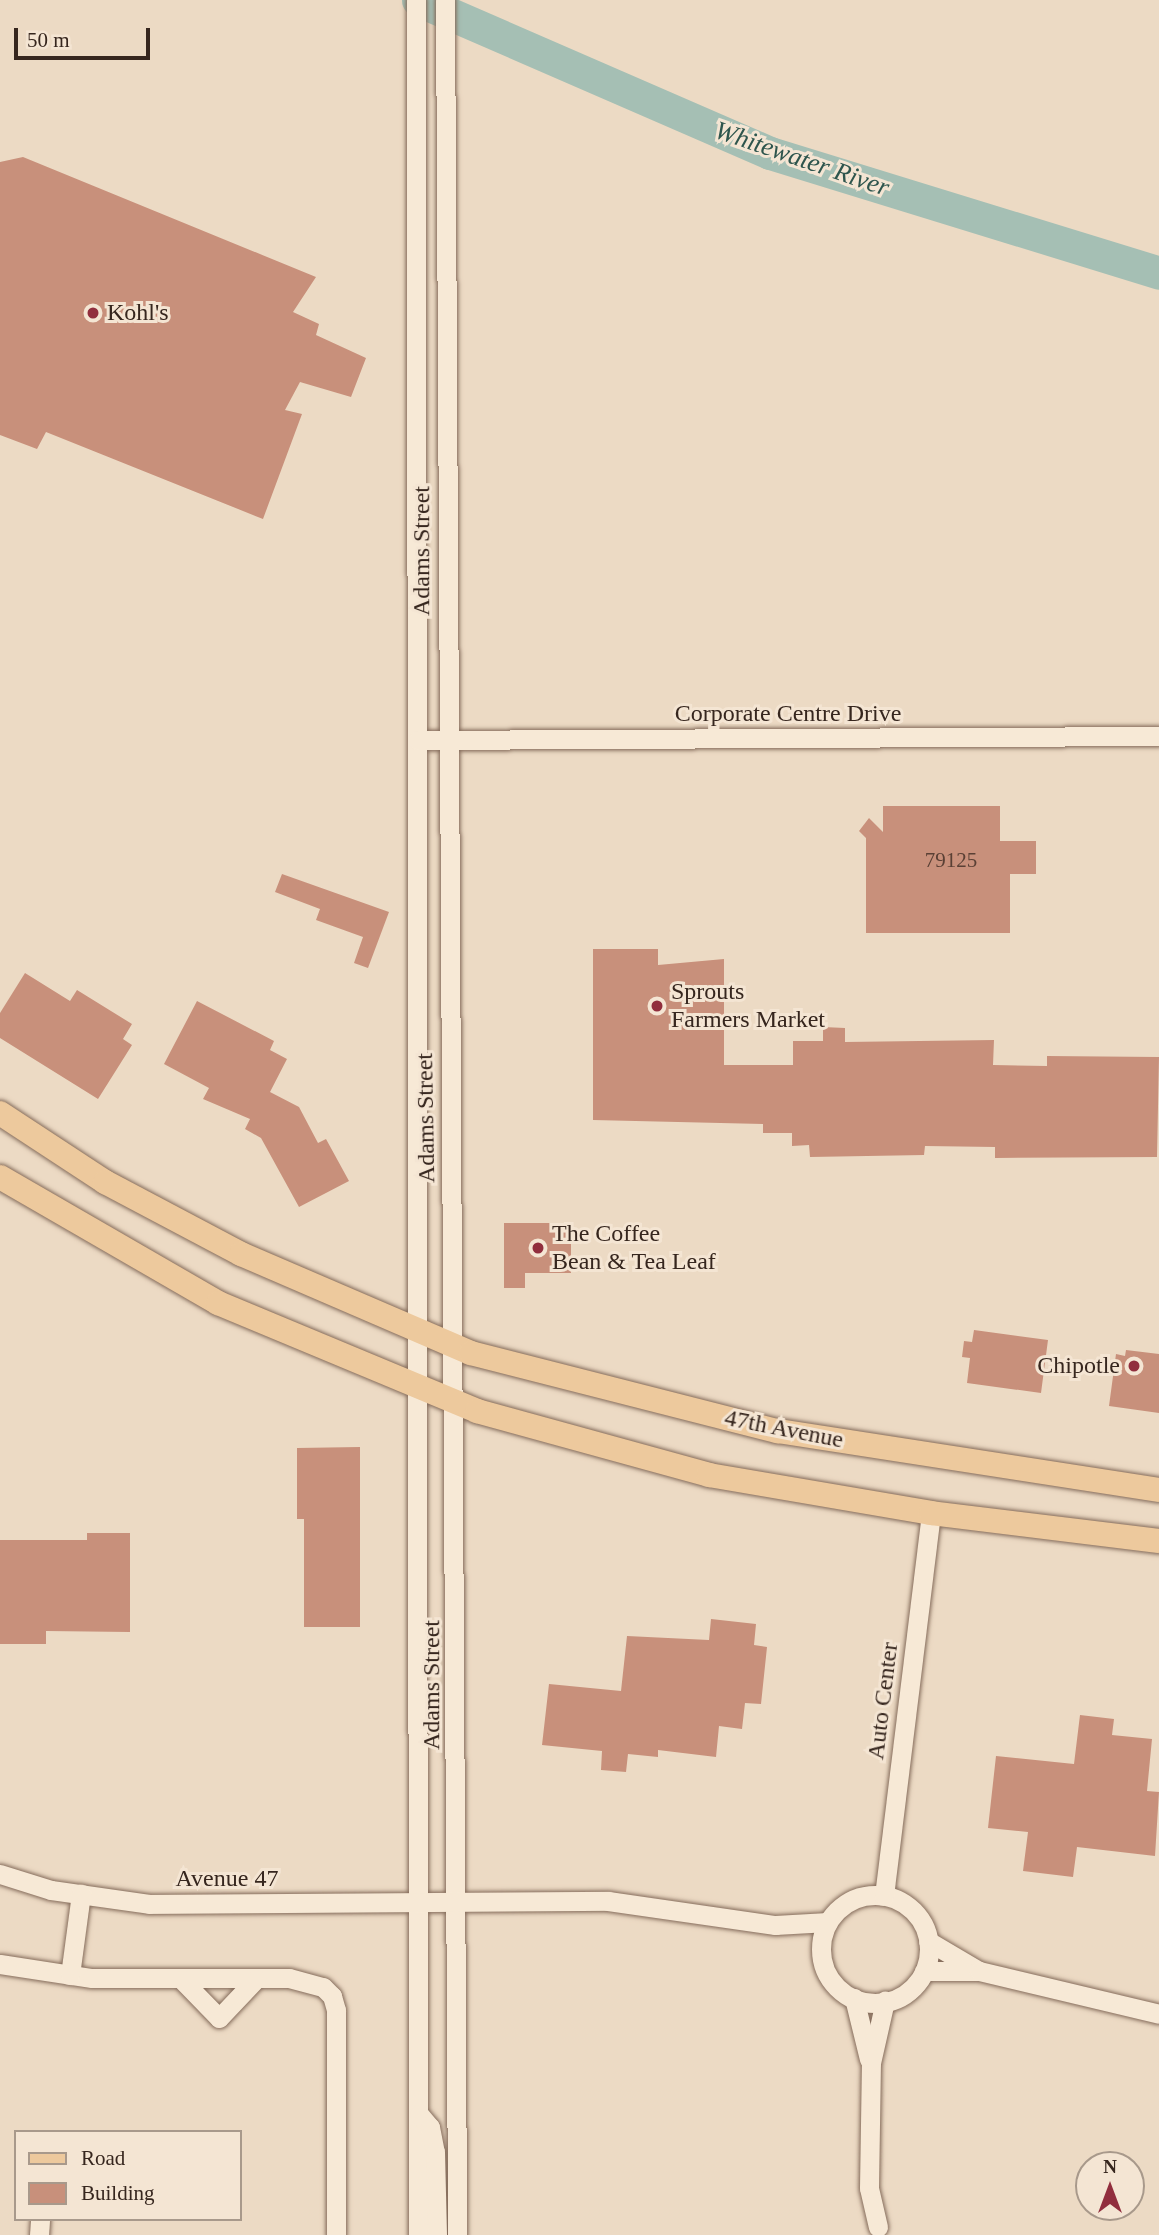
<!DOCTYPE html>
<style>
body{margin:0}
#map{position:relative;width:1159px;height:2235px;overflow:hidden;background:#ecdac4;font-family:Georgia,serif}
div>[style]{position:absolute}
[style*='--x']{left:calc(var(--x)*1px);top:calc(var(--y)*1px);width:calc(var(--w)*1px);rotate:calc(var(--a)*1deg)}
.river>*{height:33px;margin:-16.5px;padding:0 16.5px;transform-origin:16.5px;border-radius:16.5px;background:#a5bfb4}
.building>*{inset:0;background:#c8907b}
.roads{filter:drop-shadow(0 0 2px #856c5b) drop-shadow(0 0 2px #856c5b)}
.minor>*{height:19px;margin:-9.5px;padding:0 9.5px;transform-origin:9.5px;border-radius:9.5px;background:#f7e9d6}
.minor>.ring{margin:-9.5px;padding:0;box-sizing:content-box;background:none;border:19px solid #f7e9d6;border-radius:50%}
.major>*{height:24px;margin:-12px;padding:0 12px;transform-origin:12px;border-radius:12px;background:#edc99d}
.dots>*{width:19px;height:19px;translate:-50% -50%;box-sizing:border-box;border:4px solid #f4e5d3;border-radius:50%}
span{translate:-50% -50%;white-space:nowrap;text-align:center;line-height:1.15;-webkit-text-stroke:6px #f4e5d3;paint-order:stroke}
.number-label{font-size:21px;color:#5a4035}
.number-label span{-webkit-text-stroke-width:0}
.poi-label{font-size:24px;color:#36261e}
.left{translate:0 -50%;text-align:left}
.right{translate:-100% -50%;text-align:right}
.street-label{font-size:24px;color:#36261e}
.water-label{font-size:26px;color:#2e554d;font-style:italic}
.legend{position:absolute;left:14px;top:2130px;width:228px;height:91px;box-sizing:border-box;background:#f4e5d3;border:2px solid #a8998b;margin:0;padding:9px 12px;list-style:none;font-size:21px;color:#36261e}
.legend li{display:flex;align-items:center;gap:14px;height:35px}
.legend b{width:35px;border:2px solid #a8998b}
.north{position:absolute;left:1075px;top:2151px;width:70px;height:70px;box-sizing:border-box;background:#f4e5d3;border:2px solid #a8998b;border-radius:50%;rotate:0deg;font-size:19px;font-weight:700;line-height:28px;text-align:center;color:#36261e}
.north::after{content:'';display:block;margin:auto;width:24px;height:32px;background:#912e3d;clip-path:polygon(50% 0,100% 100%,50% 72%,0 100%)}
.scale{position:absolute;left:14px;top:28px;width:136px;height:32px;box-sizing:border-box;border:4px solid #36261e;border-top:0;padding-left:9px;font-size:21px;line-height:24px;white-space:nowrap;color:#36261e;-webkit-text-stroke:5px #f4e5d3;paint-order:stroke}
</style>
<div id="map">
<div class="river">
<i style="--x:418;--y:0;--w:384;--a:23.5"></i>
<i style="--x:770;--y:153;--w:407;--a:17.1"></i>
</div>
<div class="building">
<i style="clip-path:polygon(23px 157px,316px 277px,293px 312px,319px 324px,316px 335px,366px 358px,351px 397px,300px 382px,285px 410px,302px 414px,263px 519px,46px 432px,37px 449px,0 435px,0 162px)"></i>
<i style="clip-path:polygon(883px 806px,1000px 806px,1000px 841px,1036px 841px,1036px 874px,1010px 874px,1010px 933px,866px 933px,866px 838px,859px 831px,869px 818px,883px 832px)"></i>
<i style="clip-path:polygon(282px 874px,389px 912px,368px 968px,354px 963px,363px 937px,316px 920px,320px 909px,275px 892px)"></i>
<i style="clip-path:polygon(593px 949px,658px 949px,658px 965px,724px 959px,724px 1065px,793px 1065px,793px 1041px,823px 1041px,823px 1027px,845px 1028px,845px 1042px,994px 1040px,993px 1065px,1047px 1066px,1047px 1056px,1159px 1057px,1157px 1157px,995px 1158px,995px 1147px,925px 1146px,924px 1155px,810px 1157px,809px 1145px,792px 1146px,792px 1133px,763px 1133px,763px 1124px,593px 1120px)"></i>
<i style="clip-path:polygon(25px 973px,70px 1001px,77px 990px,132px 1024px,123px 1039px,132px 1045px,98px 1099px,0 1038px,0 1013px)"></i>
<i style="clip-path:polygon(197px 1001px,274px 1041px,270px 1050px,287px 1059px,270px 1092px,299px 1107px,318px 1143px,326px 1139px,349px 1181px,299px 1207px,261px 1138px,245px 1129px,250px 1119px,203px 1099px,209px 1088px,164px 1064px)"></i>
<i style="clip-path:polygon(504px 1223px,571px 1223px,571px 1273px,525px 1273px,525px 1288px,504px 1288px)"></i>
<i style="clip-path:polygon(974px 1330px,1048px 1340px,1041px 1393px,967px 1383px,970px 1358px,962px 1357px,964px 1341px,972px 1342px)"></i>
<i style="clip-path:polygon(1126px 1350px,1159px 1354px,1159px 1413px,1109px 1406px,1116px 1354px,1125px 1356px)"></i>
<i style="clip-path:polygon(360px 1447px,360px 1627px,304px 1627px,304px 1519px,297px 1519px,297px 1448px)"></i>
<i style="clip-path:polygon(87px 1533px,130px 1533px,130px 1632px,46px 1631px,46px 1644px,0 1644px,0 1540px,87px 1540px)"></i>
<i style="clip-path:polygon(711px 1619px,756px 1624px,754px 1645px,767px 1647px,761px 1704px,745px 1703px,742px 1729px,719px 1726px,716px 1757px,658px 1750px,658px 1757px,628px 1754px,626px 1772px,601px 1770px,602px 1751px,542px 1745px,549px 1684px,621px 1691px,627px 1636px,709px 1640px)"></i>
<i style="clip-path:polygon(1080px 1715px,1114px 1719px,1112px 1735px,1152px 1739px,1147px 1791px,1159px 1792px,1155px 1856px,1077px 1847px,1073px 1877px,1023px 1871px,1028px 1832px,988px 1828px,996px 1756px,1074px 1764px)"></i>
</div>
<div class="roads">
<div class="minor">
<i style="--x:416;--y:0;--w:2235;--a:89.95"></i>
<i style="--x:445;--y:0;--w:2235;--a:89.69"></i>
<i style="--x:418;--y:740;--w:741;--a:-0.31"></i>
<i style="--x:0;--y:1874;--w:53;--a:17.4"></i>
<i style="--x:51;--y:1890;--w:99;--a:8.1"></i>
<i style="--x:149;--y:1904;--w:459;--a:-0.4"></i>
<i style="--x:608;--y:1901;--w:169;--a:8.2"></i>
<i style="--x:775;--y:1925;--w:53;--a:-3.2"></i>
<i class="ring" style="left:821px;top:1895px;width:89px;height:89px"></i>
<i style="--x:884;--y:1896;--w:386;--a:-83"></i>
<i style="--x:928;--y:1941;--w:59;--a:30.5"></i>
<i style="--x:0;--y:1964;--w:93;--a:8.7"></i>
<i style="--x:92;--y:1978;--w:197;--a:0"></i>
<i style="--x:289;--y:1978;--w:35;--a:15"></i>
<i style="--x:323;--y:1987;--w:13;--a:45"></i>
<i style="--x:332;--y:1996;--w:15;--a:74"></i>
<i style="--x:336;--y:2010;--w:225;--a:90"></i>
<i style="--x:924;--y:1971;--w:55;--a:0"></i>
<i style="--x:979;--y:1971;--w:185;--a:13.4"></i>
<i style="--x:70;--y:1975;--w:82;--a:-82.3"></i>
<i style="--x:182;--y:1980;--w:53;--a:45.8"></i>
<i style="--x:219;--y:2018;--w:54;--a:-46.5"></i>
<i style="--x:854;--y:1998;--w:63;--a:76.2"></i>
<i style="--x:419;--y:2114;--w:17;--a:50"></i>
<i style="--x:430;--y:2127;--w:25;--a:79"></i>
<i style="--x:435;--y:2152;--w:83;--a:88.6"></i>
<i style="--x:878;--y:2227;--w:40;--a:-103"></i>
<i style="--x:869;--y:2188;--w:125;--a:-89.1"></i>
<i style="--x:871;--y:2063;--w:64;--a:-77.3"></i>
<i style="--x:39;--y:2235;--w:16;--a:-86"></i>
</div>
<div class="major">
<i style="--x:0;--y:1113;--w:126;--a:33.3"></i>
<i style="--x:105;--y:1182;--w:154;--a:27.9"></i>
<i style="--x:241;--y:1254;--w:250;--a:23.3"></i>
<i style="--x:471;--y:1353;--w:317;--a:14.3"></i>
<i style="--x:778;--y:1431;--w:386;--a:8.8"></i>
<i style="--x:0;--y:1177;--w:252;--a:30"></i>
<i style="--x:218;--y:1303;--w:281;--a:22.6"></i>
<i style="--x:477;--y:1411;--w:241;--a:15.4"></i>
<i style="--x:709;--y:1475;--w:225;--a:9.7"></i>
<i style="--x:931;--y:1513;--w:230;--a:7"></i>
</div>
</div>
<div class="dots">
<i style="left:93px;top:313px;background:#912e3d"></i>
<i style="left:657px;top:1006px;background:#912e3d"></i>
<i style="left:538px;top:1248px;background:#912e3d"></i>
<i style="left:1134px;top:1366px;background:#912e3d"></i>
</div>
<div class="number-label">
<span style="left:951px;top:860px">79125</span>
</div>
<div class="poi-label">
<span class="left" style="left:107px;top:313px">Kohl's</span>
<span class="left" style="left:671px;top:1006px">Sprouts<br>Farmers Market</span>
<span class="left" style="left:552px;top:1248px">The Coffee<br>Bean &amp; Tea Leaf</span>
<span class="right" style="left:1120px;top:1366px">Chipotle</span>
</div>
<div class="street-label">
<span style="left:422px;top:551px;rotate:-90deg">Adams Street</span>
<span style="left:788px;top:714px">Corporate Centre Drive</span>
<span style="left:426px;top:1118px;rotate:-91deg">Adams Street</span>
<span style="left:784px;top:1429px;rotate:11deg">47th Avenue</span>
<span style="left:432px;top:1685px;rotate:-90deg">Adams Street</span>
<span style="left:883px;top:1701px;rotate:-83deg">Auto Center</span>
<span style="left:227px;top:1879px">Avenue 47</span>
</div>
<div class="water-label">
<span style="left:802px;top:159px;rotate:19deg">Whitewater River</span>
</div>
<ul class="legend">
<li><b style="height:9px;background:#edc99d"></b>Road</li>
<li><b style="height:19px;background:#c8907b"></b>Building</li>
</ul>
<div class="north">N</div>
<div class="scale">50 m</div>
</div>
